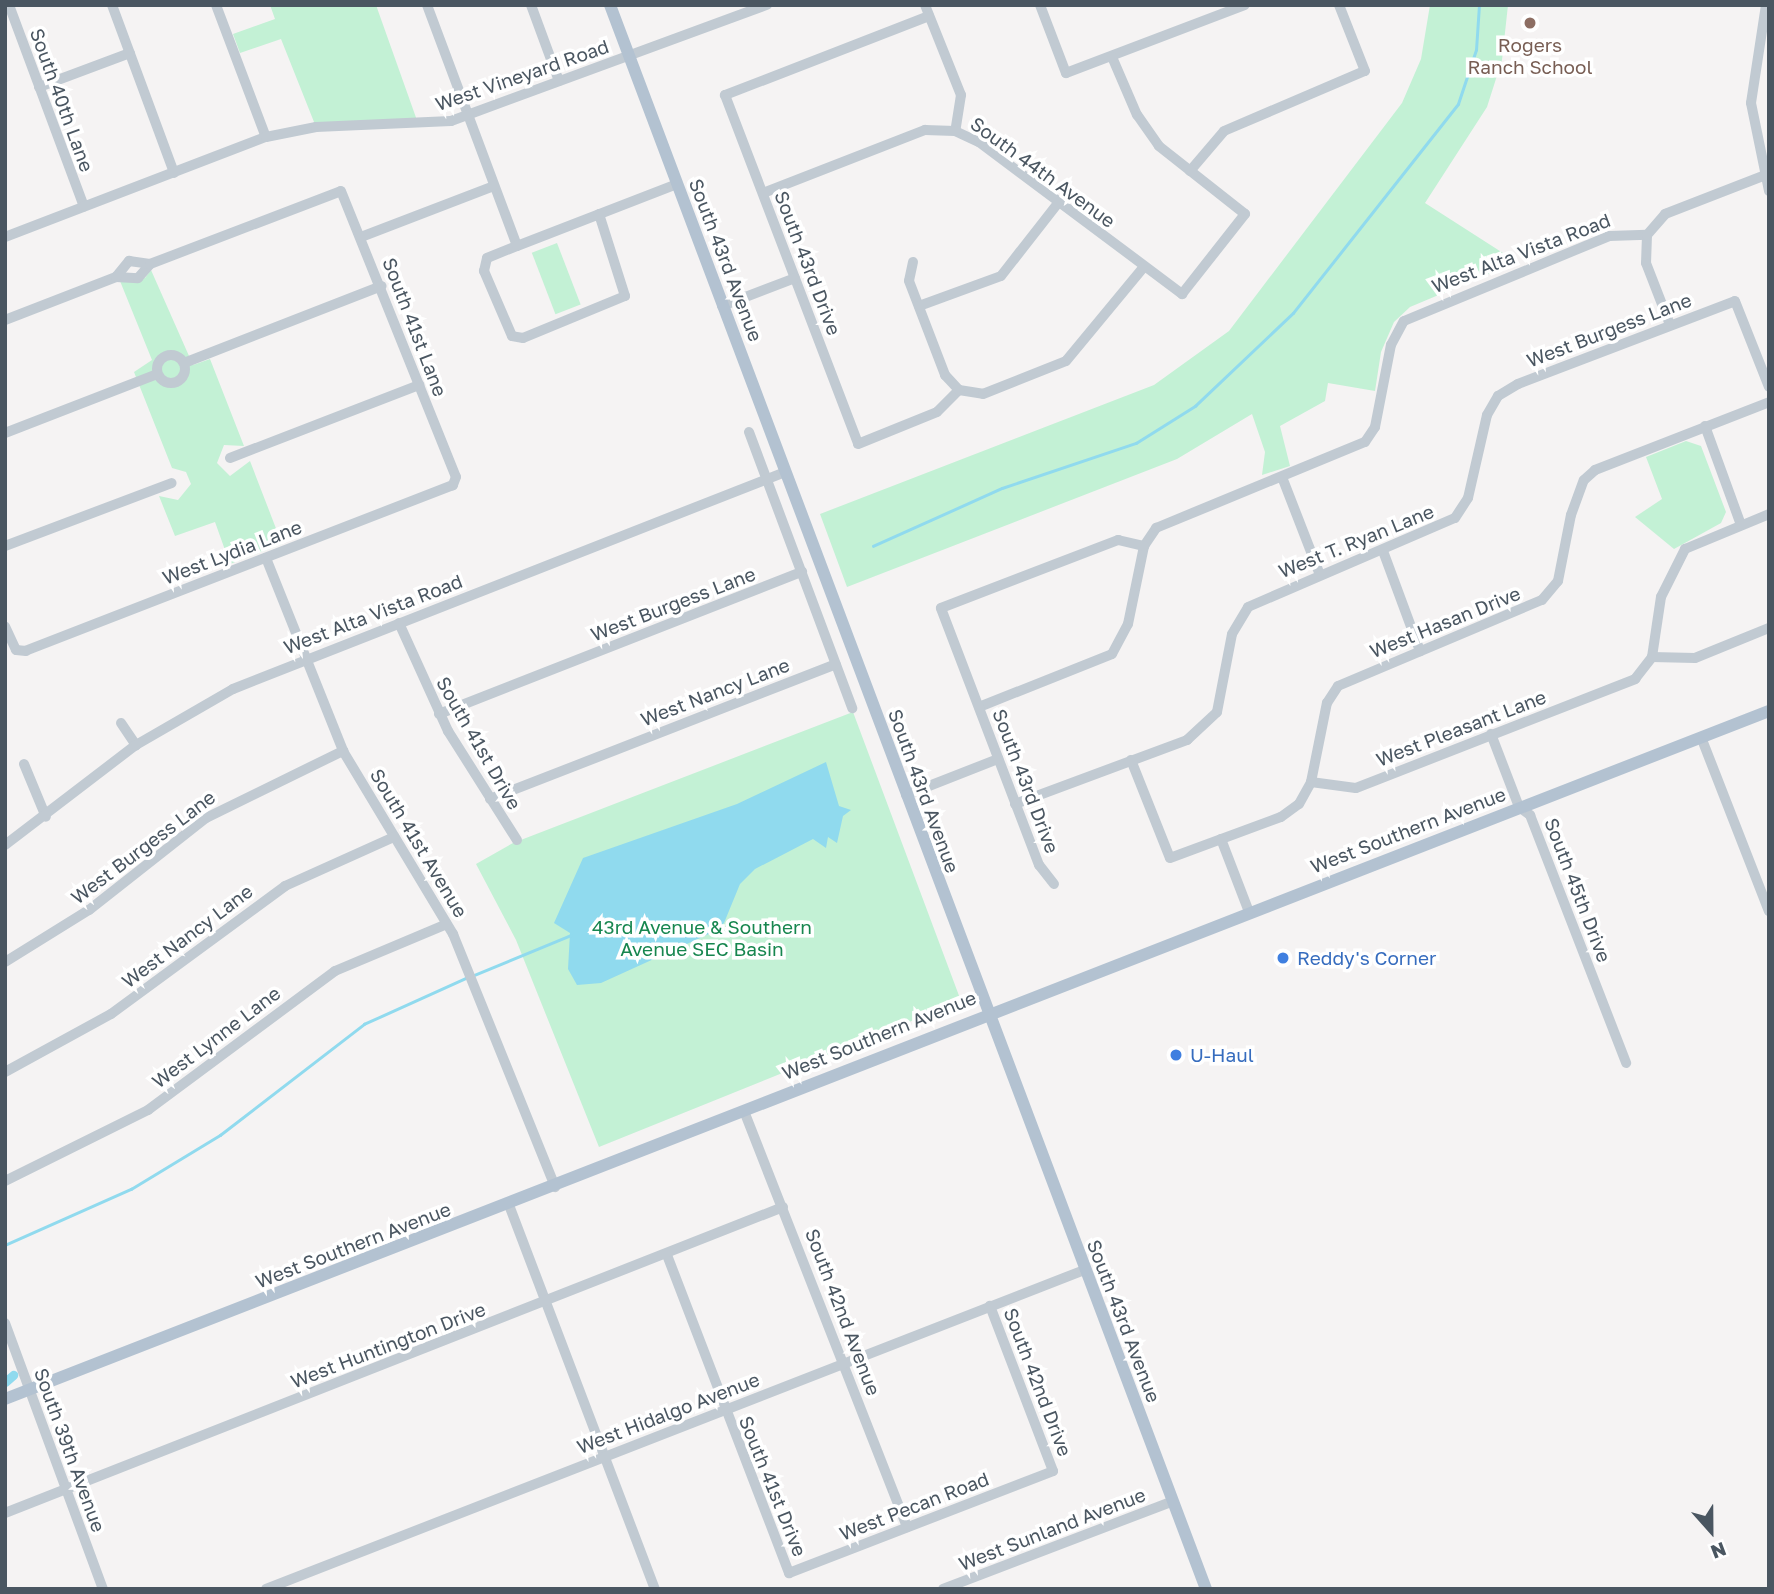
<!DOCTYPE html>
<style>
body{margin:0}
#map{position:relative;width:1774px;height:1594px;overflow:hidden;background:#f5f3f3;font-family:"Golos Text",sans-serif}
div>[style]{position:absolute}
[style*='--x']{left:calc(var(--x)*1px);top:calc(var(--y)*1px);width:calc(var(--w)*1px);rotate:calc(var(--a)*1deg)}
.green>*{inset:0;background:#c3f1d5;transform-origin:0 0}
.water>*{inset:0;background:#90daee}
.stream>*{height:2.5px;margin:-1.25px;padding:0 1.25px;transform-origin:1.25px;border-radius:1.25px;background:#90daee}
.canal>*{height:9px;margin:-4.5px;padding:0 4.5px;transform-origin:4.5px;border-radius:4.5px;background:#90daee}
.minor>*{height:10px;margin:-5px;padding:0 5px;transform-origin:5px;border-radius:5px;background:#c1cad2}
.minor>.ring{margin:-5px;padding:0;box-sizing:content-box;background:none;border:10px solid #c1cad2;border-radius:50%}
.major>*{height:12px;margin:-6px;padding:0 6px;transform-origin:6px;border-radius:6px;background:#b3c2d1}
.dots>*{width:19px;height:19px;translate:-50% -50%;box-sizing:border-box;border:4px solid #fff;border-radius:50%}
span{translate:-50% -50%;white-space:nowrap;text-align:center;line-height:1.15;-webkit-text-stroke:7px #fff;paint-order:stroke}
.education-label{font-size:19px;color:#785e54}
.street-label{font-size:19px;color:#4a5661}
.park-label{font-size:19px;color:#17864f}
.shop-label{font-size:19px;color:#366cbe}
.left{translate:0 -50%;text-align:left}
.frame{position:absolute;inset:0;border:7px solid #4a5661;pointer-events:none}
.north{position:absolute;left:1676px;top:1496px;width:70px;height:70px;-webkit-text-stroke:5px #fff;paint-order:stroke;rotate:159deg;font-size:19px;font-weight:700;line-height:28px;text-align:center;color:#4a5661}
.north::after{content:'';display:block;margin:auto;width:24px;height:32px;background:#4a5661;clip-path:polygon(50% 0,100% 100%,50% 72%,0 100%)}
</style>
<div id="map">
<div class="green">
<i style="clip-path:polygon(270px 5px,376px 5px,419px 126px,316px 127px,281px 39px,240px 53px,233px 34px,275px 19px)"></i>
<i style="clip-path:polygon(1430px 5px,1508px 5px,1502px 60px,1487px 107px,1425px 203px,1517px 262px,1410px 307px,1394px 322px,1381px 352px,1375px 391px,1328px 383px,1325px 401px,1280px 426px,1290px 466px,1262px 475px,1265px 452px,1252px 414px,1177px 459px,847px 587px,820px 514px,1154px 385px,1229px 331px,1402px 103px,1421px 59px)"></i>
<i style="left:557px;top:243px;width:66px;height:27px;rotate:69deg"></i>
<i style="clip-path:polygon(151px 270px,193px 365px,210px 359px,244px 446px,224px 445px,217px 463px,230px 476px,250px 461px,282px 544px,230px 564px,215px 522px,175px 536px,159px 496px,178px 500px,191px 484px,186px 472px,172px 468px,134px 372px,152px 360px,120px 281px,145px 278px)"></i>
<i style="clip-path:polygon(1686px 441px,1701px 446px,1726px 512px,1721px 523px,1674px 549px,1635px 517px,1662px 499px,1646px 457px)"></i>
<i style="clip-path:polygon(853px 712px,961px 1001px,599px 1147px,516px 940px,476px 864px,513px 843px)"></i>
</div>
<div class="water">
<i style="clip-path:polygon(826px 762px,839px 806px,851px 810px,843px 816px,837px 843px,828px 837px,826px 848px,813px 839px,755px 869px,740px 884px,724px 923px,711px 933px,601px 983px,577px 985px,568px 969px,570px 933px,554px 923px,583px 858px,737px 804px)"></i>
</div>
<div class="stream">
<i style="--x:873;--y:546;--w:141;--a:-24.2"></i>
<i style="--x:1002;--y:488;--w:141;--a:-18.6"></i>
<i style="--x:1136;--y:443;--w:70;--a:-32.1"></i>
<i style="--x:1195;--y:406;--w:135;--a:-43.5"></i>
<i style="--x:1293;--y:313;--w:266;--a:-51.7"></i>
<i style="--x:1458;--y:104;--w:57;--a:-71.6"></i>
<i style="--x:1476;--y:50;--w:45;--a:-86.2"></i>
<i style="--x:472;--y:976;--w:107;--a:-22.5"></i>
<i style="--x:5;--y:1245;--w:138;--a:-24"></i>
<i style="--x:131;--y:1189;--w:104;--a:-31.2"></i>
<i style="--x:220;--y:1135;--w:182;--a:-37.6"></i>
<i style="--x:364;--y:1024;--w:112;--a:-24.3"></i>
</div>
<div class="canal">
<i style="--x:5;--y:1382;--w:11;--a:-41"></i>
</div>
<div class="minor">
<i style="--x:9;--y:5;--w:215;--a:69.6"></i>
<i style="--x:112;--y:5;--w:179;--a:69.7"></i>
<i style="--x:216;--y:5;--w:141;--a:69.3"></i>
<i style="--x:427;--y:5;--w:257;--a:69.5"></i>
<i style="--x:531;--y:5;--w:81;--a:69.8"></i>
<i style="--x:925;--y:5;--w:97;--a:68.2"></i>
<i style="--x:961;--y:95;--w:36;--a:99"></i>
<i style="--x:1040;--y:5;--w:73;--a:69.1"></i>
<i style="--x:1066;--y:73;--w:191;--a:-20.8"></i>
<i style="--x:1766;--y:5;--w:99;--a:98.7"></i>
<i style="--x:1751;--y:103;--w:90;--a:78.4"></i>
<i style="--x:929;--y:16;--w:219;--a:158.8"></i>
<i style="--x:725;--y:95;--w:373;--a:69.1"></i>
<i style="--x:858;--y:444;--w:85;--a:-22.1"></i>
<i style="--x:937;--y:412;--w:31;--a:-45"></i>
<i style="--x:959;--y:390;--w:24;--a:9"></i>
<i style="--x:983;--y:394;--w:89;--a:-21.7"></i>
<i style="--x:1066;--y:361;--w:121;--a:-50.4"></i>
<i style="--x:39;--y:87;--w:97;--a:-20.5"></i>
<i style="--x:1190;--y:171;--w:52;--a:-49.6"></i>
<i style="--x:1224;--y:131;--w:153;--a:-23.1"></i>
<i style="--x:1365;--y:71;--w:71;--a:-111.5"></i>
<i style="--x:763;--y:193;--w:174;--a:-21.3"></i>
<i style="--x:925;--y:130;--w:30;--a:2"></i>
<i style="--x:955;--y:131;--w:26;--a:25"></i>
<i style="--x:979;--y:142;--w:254;--a:36.8"></i>
<i style="--x:1182;--y:294;--w:102;--a:-51.8"></i>
<i style="--x:1245;--y:214;--w:110;--a:-141.7"></i>
<i style="--x:1159;--y:146;--w:38;--a:-125"></i>
<i style="--x:1137;--y:115;--w:63;--a:-113.3"></i>
<i style="--x:599;--y:214;--w:86;--a:72.4"></i>
<i style="--x:625;--y:296;--w:110;--a:157.6"></i>
<i style="--x:523;--y:338;--w:11;--a:-170"></i>
<i style="--x:512;--y:336;--w:71;--a:-113.3"></i>
<i style="--x:484;--y:271;--w:13;--a:-77"></i>
<i style="--x:487;--y:258;--w:32;--a:-22"></i>
<i style="--x:517;--y:246;--w:172;--a:-21.2"></i>
<i style="--x:1647;--y:235;--w:28;--a:92"></i>
<i style="--x:1646;--y:263;--w:66;--a:68.8"></i>
<i style="--x:5;--y:237;--w:280;--a:-21"></i>
<i style="--x:266;--y:137;--w:51;--a:-11.3"></i>
<i style="--x:316;--y:127;--w:135;--a:-2.5"></i>
<i style="--x:451;--y:121;--w:337;--a:-20.2"></i>
<i style="--x:361;--y:237;--w:142;--a:-21"></i>
<i style="--x:913;--y:262;--w:19;--a:102"></i>
<i style="--x:909;--y:281;--w:101;--a:69"></i>
<i style="--x:945;--y:375;--w:21;--a:47"></i>
<i style="--x:116;--y:277;--w:22;--a:3"></i>
<i style="--x:138;--y:278;--w:18;--a:-49"></i>
<i style="--x:722;--y:306;--w:78;--a:-21"></i>
<i style="--x:919;--y:306;--w:87;--a:-20.1"></i>
<i style="--x:1001;--y:276;--w:93;--a:-52"></i>
<i style="--x:5;--y:320;--w:119;--a:-21.2"></i>
<i style="--x:116;--y:277;--w:21;--a:-51"></i>
<i style="--x:129;--y:261;--w:21;--a:8"></i>
<i style="--x:150;--y:264;--w:204;--a:-20.9"></i>
<i style="--x:341;--y:191;--w:308;--a:68.1"></i>
<i style="--x:456;--y:477;--w:9;--a:111"></i>
<i style="--x:453;--y:485;--w:458;--a:158.8"></i>
<i style="--x:26;--y:651;--w:10;--a:-174"></i>
<i style="--x:16;--y:650;--w:26;--a:-115"></i>
<i class="ring" style="left:157px;top:355px;width:18px;height:18px"></i>
<i style="--x:184;--y:363;--w:212;--a:-21.3"></i>
<i style="--x:1705;--y:426;--w:105;--a:70"></i>
<i style="--x:749;--y:432;--w:295;--a:69.5"></i>
<i style="--x:5;--y:433;--w:163;--a:-21.2"></i>
<i style="--x:230;--y:458;--w:203;--a:-21.1"></i>
<i style="--x:1282;--y:477;--w:105;--a:68.8"></i>
<i style="--x:5;--y:546;--w:178;--a:-20.7"></i>
<i style="--x:1383;--y:551;--w:107;--a:69.7"></i>
<i style="--x:266;--y:558;--w:208;--a:68.2"></i>
<i style="--x:343;--y:751;--w:214;--a:59"></i>
<i style="--x:453;--y:934;--w:273;--a:68"></i>
<i style="--x:399;--y:623;--w:119;--a:65.6"></i>
<i style="--x:448;--y:731;--w:129;--a:57.7"></i>
<i style="--x:1652;--y:657;--w:61;--a:-81.5"></i>
<i style="--x:1661;--y:597;--w:54;--a:-63.4"></i>
<i style="--x:1685;--y:549;--w:91;--a:-22.6"></i>
<i style="--x:979;--y:707;--w:143;--a:-21.7"></i>
<i style="--x:1112;--y:654;--w:34;--a:-62"></i>
<i style="--x:1128;--y:624;--w:80;--a:-78.4"></i>
<i style="--x:1144;--y:546;--w:22;--a:-56"></i>
<i style="--x:1156;--y:528;--w:226;--a:-22.4"></i>
<i style="--x:1365;--y:442;--w:18;--a:-56"></i>
<i style="--x:1375;--y:427;--w:84;--a:-79"></i>
<i style="--x:1391;--y:345;--w:27;--a:-62"></i>
<i style="--x:1404;--y:321;--w:222;--a:-22.5"></i>
<i style="--x:1609;--y:236;--w:38;--a:-2"></i>
<i style="--x:1647;--y:235;--w:28;--a:-49"></i>
<i style="--x:1665;--y:214;--w:105;--a:-21.2"></i>
<i style="--x:439;--y:714;--w:390;--a:-21.4"></i>
<i style="--x:121;--y:723;--w:27;--a:56"></i>
<i style="--x:1491;--y:734;--w:78;--a:69"></i>
<i style="--x:1519;--y:807;--w:14;--a:36"></i>
<i style="--x:1530;--y:815;--w:266;--a:68.8"></i>
<i style="--x:1701;--y:737;--w:187;--a:68.7"></i>
<i style="--x:1131;--y:760;--w:105;--a:68.3"></i>
<i style="--x:1170;--y:858;--w:118;--a:-20.3"></i>
<i style="--x:1281;--y:817;--w:22;--a:-36"></i>
<i style="--x:1299;--y:804;--w:25;--a:-61"></i>
<i style="--x:1311;--y:782;--w:45;--a:7.6"></i>
<i style="--x:1356;--y:788;--w:300;--a:-21.3"></i>
<i style="--x:1635;--y:679;--w:28;--a:-52"></i>
<i style="--x:1652;--y:657;--w:43;--a:1.3"></i>
<i style="--x:1695;--y:658;--w:80;--a:-22.1"></i>
<i style="--x:24;--y:764;--w:57;--a:67.5"></i>
<i style="--x:1311;--y:782;--w:81;--a:-78.6"></i>
<i style="--x:1327;--y:703;--w:20;--a:-57"></i>
<i style="--x:1338;--y:686;--w:221;--a:-22.9"></i>
<i style="--x:1542;--y:600;--w:25;--a:-50"></i>
<i style="--x:1558;--y:581;--w:67;--a:-78.9"></i>
<i style="--x:1571;--y:515;--w:37;--a:-70"></i>
<i style="--x:1584;--y:480;--w:15;--a:-42"></i>
<i style="--x:1595;--y:470;--w:187;--a:-21.3"></i>
<i style="--x:906;--y:795;--w:99;--a:-21.4"></i>
<i style="--x:490;--y:799;--w:371;--a:-21.3"></i>
<i style="--x:1015;--y:804;--w:184;--a:-20.4"></i>
<i style="--x:1187;--y:740;--w:41;--a:-43"></i>
<i style="--x:1217;--y:712;--w:79;--a:-79.1"></i>
<i style="--x:1232;--y:634;--w:31;--a:-59"></i>
<i style="--x:1248;--y:607;--w:225;--a:-23.3"></i>
<i style="--x:1455;--y:518;--w:24;--a:-57"></i>
<i style="--x:1468;--y:498;--w:85;--a:-77.1"></i>
<i style="--x:1487;--y:415;--w:22;--a:-60"></i>
<i style="--x:1498;--y:396;--w:23;--a:-31"></i>
<i style="--x:1518;--y:384;--w:232;--a:-20.9"></i>
<i style="--x:1735;--y:301;--w:92;--a:68.4"></i>
<i style="--x:1221;--y:839;--w:78;--a:69"></i>
<i style="--x:5;--y:845;--w:165;--a:-37.4"></i>
<i style="--x:136;--y:745;--w:112;--a:-30"></i>
<i style="--x:233;--y:689;--w:593;--a:-21.46"></i>
<i style="--x:1054;--y:884;--w:24;--a:-128"></i>
<i style="--x:1039;--y:865;--w:275;--a:-110.9"></i>
<i style="--x:941;--y:608;--w:190;--a:-21"></i>
<i style="--x:1118;--y:540;--w:27;--a:13"></i>
<i style="--x:5;--y:962;--w:99;--a:-31.8"></i>
<i style="--x:89;--y:910;--w:149;--a:-38.2"></i>
<i style="--x:206;--y:818;--w:153;--a:-26.1"></i>
<i style="--x:5;--y:1072;--w:121;--a:-28.7"></i>
<i style="--x:111;--y:1014;--w:216;--a:-36.3"></i>
<i style="--x:285;--y:886;--w:120;--a:-24.2"></i>
<i style="--x:744;--y:1111;--w:447;--a:68.6"></i>
<i style="--x:5;--y:1181;--w:160;--a:-26.4"></i>
<i style="--x:148;--y:1110;--w:233;--a:-36.6"></i>
<i style="--x:335;--y:971;--w:121;--a:-22.8"></i>
<i style="--x:509;--y:1205;--w:411;--a:69.2"></i>
<i style="--x:667;--y:1255;--w:341;--a:69"></i>
<i style="--x:789;--y:1573;--w:283;--a:-21.1"></i>
<i style="--x:1053;--y:1471;--w:177;--a:-110.9"></i>
<i style="--x:5;--y:1323;--w:283;--a:69.8"></i>
<i style="--x:5;--y:1513;--w:836;--a:-21.47"></i>
<i style="--x:266;--y:1589;--w:878;--a:-21.3"></i>
<i style="--x:943;--y:1589;--w:246;--a:-20.9"></i>
</div>
<div class="major">
<i style="--x:610;--y:5;--w:1692;--a:69.38"></i>
<i style="--x:5;--y:1399;--w:1893;--a:-21.31"></i>
</div>
<div class="dots">
<i style="left:1530px;top:23px;background:#8d6e63"></i>
<i style="left:1283px;top:958px;background:#3f7fe0"></i>
<i style="left:1176px;top:1055px;background:#3f7fe0"></i>
</div>
<div class="education-label">
<span style="left:1530px;top:56px">Rogers<br>Ranch School</span>
</div>
<div class="street-label">
<span style="left:522px;top:75px;rotate:-19deg">West Vineyard Road</span>
<span style="left:62px;top:100px;rotate:70deg">South 40th Lane</span>
<span style="left:1043px;top:172px;rotate:36deg">South 44th Avenue</span>
<span style="left:1521px;top:253px;rotate:-21deg">West Alta Vista Road</span>
<span style="left:726px;top:260px;rotate:69deg">South 43rd Avenue</span>
<span style="left:808px;top:263px;rotate:69deg">South 43rd Drive</span>
<span style="left:415px;top:327px;rotate:69deg">South 41st Lane</span>
<span style="left:1609px;top:330px;rotate:-21deg">West Burgess Lane</span>
<span style="left:1356px;top:541px;rotate:-22deg">West T. Ryan Lane</span>
<span style="left:232px;top:552px;rotate:-21deg">West Lydia Lane</span>
<span style="left:673px;top:604px;rotate:-21deg">West Burgess Lane</span>
<span style="left:373px;top:614px;rotate:-21deg">West Alta Vista Road</span>
<span style="left:1445px;top:622px;rotate:-22deg">West Hasan Drive</span>
<span style="left:715px;top:692px;rotate:-21deg">West Nancy Lane</span>
<span style="left:1461px;top:728px;rotate:-21deg">West Pleasant Lane</span>
<span style="left:479px;top:743px;rotate:60deg">South 41st Drive</span>
<span style="left:1026px;top:781px;rotate:69deg">South 43rd Drive</span>
<span style="left:924px;top:791px;rotate:70deg">South 43rd Avenue</span>
<span style="left:1408px;top:830px;rotate:-21deg">West Southern Avenue</span>
<span style="left:419px;top:843px;rotate:59deg">South 41st Avenue</span>
<span style="left:143px;top:847px;rotate:-37deg">West Burgess Lane</span>
<span style="left:1578px;top:890px;rotate:69deg">South 45th Drive</span>
<span style="left:187px;top:936px;rotate:-37deg">West Nancy Lane</span>
<span style="left:879px;top:1035px;rotate:-22deg">West Southern Avenue</span>
<span style="left:216px;top:1037px;rotate:-37deg">West Lynne Lane</span>
<span style="left:353px;top:1245px;rotate:-21deg">West Southern Avenue</span>
<span style="left:843px;top:1312px;rotate:69deg">South 42nd Avenue</span>
<span style="left:1124px;top:1321px;rotate:69deg">South 43rd Avenue</span>
<span style="left:388px;top:1345px;rotate:-21deg">West Huntington Drive</span>
<span style="left:1038px;top:1382px;rotate:69deg">South 42nd Drive</span>
<span style="left:668px;top:1413px;rotate:-21deg">West Hidalgo Avenue</span>
<span style="left:70px;top:1450px;rotate:70deg">South 39th Avenue</span>
<span style="left:773px;top:1486px;rotate:68deg">South 41st Drive</span>
<span style="left:914px;top:1506px;rotate:-21deg">West Pecan Road</span>
<span style="left:1052px;top:1529px;rotate:-21deg">West Sunland Avenue</span>
</div>
<div class="park-label">
<span style="left:702px;top:938px">43rd Avenue &amp; Southern<br>Avenue SEC Basin</span>
</div>
<div class="shop-label">
<span class="left" style="left:1297px;top:958px">Reddy's Corner</span>
<span class="left" style="left:1190px;top:1055px">U-Haul</span>
</div>
<div class="frame"></div>
<div class="north">N</div>
</div>
